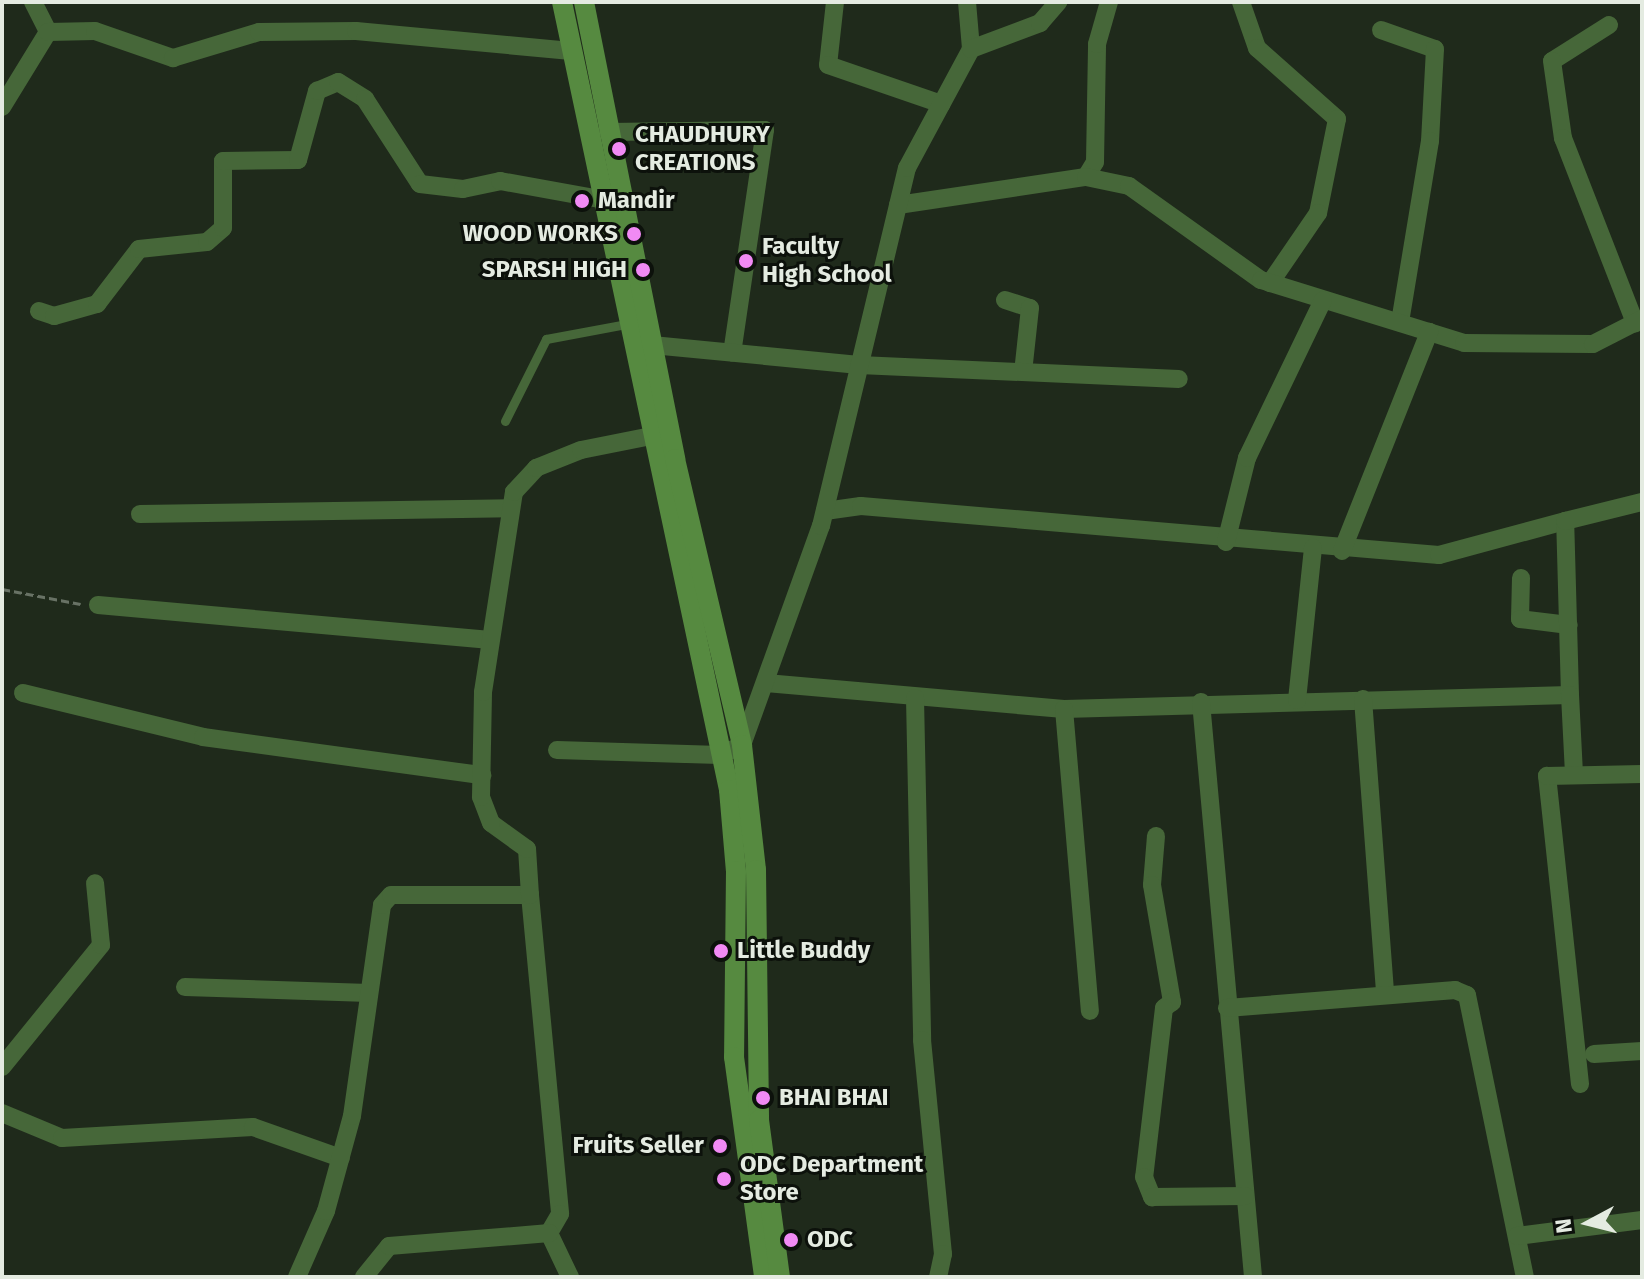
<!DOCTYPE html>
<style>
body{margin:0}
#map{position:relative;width:1644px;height:1279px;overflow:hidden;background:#1f2a1b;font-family:"Fira Sans",sans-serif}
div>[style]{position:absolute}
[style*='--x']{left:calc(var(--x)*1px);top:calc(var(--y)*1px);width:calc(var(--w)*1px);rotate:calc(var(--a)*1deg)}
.path>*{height:3px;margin-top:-1.5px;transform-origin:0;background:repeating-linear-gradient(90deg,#687265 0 8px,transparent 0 12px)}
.lane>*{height:9px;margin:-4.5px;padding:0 4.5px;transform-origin:4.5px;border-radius:4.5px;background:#466739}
.street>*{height:18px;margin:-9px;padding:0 9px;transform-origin:9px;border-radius:9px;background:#466739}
.secondary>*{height:20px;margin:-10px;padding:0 10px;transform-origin:10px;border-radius:10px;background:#568a40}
.dots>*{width:22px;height:22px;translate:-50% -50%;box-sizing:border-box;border:4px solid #0c110b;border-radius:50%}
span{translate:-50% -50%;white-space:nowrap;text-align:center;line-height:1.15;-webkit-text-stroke:6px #0c110b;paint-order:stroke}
.poi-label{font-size:24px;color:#e4ebe1;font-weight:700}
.left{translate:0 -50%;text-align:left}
.right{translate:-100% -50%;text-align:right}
.frame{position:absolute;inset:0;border:4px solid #e4ebe1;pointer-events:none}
.north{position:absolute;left:1548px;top:1183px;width:80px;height:80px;-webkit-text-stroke:6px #0c110b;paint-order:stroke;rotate:263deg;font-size:22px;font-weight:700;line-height:32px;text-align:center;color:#e4ebe1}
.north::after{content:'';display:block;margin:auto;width:28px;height:36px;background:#e4ebe1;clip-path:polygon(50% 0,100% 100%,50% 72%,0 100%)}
</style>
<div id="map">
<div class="path">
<i style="--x:2;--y:589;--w:80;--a:10.8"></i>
</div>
<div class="lane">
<i style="--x:505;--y:421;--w:92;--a:-63.4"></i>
<i style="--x:546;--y:339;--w:81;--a:-10.6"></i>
</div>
<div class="street">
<i style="--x:33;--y:2;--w:34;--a:63"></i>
<i style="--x:835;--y:2;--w:63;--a:96.3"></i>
<i style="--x:828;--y:65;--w:120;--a:19"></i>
<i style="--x:967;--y:2;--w:47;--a:85.1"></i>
<i style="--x:1241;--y:2;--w:49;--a:70.8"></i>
<i style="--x:1257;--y:48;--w:107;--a:41.6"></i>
<i style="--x:1337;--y:119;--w:96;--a:101.4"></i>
<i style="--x:1318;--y:213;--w:85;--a:124.4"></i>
<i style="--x:1609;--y:25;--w:67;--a:147.7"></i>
<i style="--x:1552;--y:61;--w:78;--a:81.9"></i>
<i style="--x:1563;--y:138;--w:199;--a:68.7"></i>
<i style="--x:1381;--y:30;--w:57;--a:19.4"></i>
<i style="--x:1435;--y:49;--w:92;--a:93.1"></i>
<i style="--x:1430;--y:141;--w:184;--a:99.4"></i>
<i style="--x:2;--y:107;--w:88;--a:-58.5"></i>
<i style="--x:48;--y:32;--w:47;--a:-1.2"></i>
<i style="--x:95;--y:31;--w:83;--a:19.1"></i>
<i style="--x:173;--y:58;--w:90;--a:-16.8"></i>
<i style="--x:259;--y:32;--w:97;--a:-0.6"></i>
<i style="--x:356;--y:31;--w:216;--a:5.3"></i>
<i style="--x:608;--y:132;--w:157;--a:-0.7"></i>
<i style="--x:765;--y:130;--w:225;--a:98.4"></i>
<i style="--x:1086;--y:177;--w:17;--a:-59"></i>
<i style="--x:1095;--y:162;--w:118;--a:-89"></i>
<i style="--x:1097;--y:44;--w:44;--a:-74.1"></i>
<i style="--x:898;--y:205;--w:190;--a:-8.5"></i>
<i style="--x:1086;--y:177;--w:44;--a:11.8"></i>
<i style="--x:1129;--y:186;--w:162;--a:35.5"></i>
<i style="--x:1261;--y:280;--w:213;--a:17.2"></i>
<i style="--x:1464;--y:343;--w:129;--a:0.4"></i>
<i style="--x:1593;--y:344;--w:55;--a:-27"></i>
<i style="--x:1005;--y:300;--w:26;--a:18"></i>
<i style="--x:1030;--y:308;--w:64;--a:96.2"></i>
<i style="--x:39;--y:311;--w:16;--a:18"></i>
<i style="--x:54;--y:316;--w:45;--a:-15.6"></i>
<i style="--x:97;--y:304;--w:69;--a:-52.6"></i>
<i style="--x:139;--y:249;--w:68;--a:-5.9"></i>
<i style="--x:207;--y:242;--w:21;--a:-41"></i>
<i style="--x:223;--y:228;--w:67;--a:-90"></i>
<i style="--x:223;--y:161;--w:75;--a:-0.8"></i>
<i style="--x:298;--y:160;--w:72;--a:-74.6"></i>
<i style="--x:317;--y:91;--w:23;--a:-23"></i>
<i style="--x:338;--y:82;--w:32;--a:32"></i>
<i style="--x:365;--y:99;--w:101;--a:57.1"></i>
<i style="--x:420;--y:184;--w:43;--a:6.6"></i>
<i style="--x:463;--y:189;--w:38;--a:-12"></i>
<i style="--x:500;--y:181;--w:102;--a:10.2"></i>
<i style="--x:652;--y:345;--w:208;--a:5.5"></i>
<i style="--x:859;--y:365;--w:320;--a:2.5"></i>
<i style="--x:825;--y:511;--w:36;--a:-8"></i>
<i style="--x:861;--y:506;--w:580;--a:4.85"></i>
<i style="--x:1439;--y:555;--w:131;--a:-15.1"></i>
<i style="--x:140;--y:514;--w:371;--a:-0.9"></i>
<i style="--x:1226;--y:542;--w:87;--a:-76"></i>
<i style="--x:1247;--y:458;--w:175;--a:-64.3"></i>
<i style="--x:1342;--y:551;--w:236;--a:-68.3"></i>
<i style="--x:1521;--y:578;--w:41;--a:91.4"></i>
<i style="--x:1520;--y:619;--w:49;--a:7"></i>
<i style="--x:98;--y:605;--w:394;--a:5.1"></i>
<i style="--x:766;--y:683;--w:299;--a:5"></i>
<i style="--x:1064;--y:709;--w:506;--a:-1.58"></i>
<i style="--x:1570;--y:695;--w:174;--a:-91.6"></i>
<i style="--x:1565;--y:521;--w:79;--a:-13.9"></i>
<i style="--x:23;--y:693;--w:185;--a:13.7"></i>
<i style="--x:203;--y:737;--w:282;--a:7.8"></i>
<i style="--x:1570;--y:695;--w:80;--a:87.1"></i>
<i style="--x:915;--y:698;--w:342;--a:88.8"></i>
<i style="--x:922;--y:1040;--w:215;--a:84.4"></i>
<i style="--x:943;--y:1254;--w:24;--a:102"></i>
<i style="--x:1363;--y:699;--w:296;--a:85.7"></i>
<i style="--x:1297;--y:700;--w:153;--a:-84"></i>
<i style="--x:1201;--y:702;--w:577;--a:84.83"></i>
<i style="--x:1064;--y:709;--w:303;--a:85.1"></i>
<i style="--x:557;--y:750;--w:163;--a:1.8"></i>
<i style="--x:720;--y:755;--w:24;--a:-24"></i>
<i style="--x:742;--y:745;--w:233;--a:-70.2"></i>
<i style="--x:821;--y:526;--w:368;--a:-76.5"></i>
<i style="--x:907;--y:168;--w:135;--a:-61.7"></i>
<i style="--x:971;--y:49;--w:74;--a:-20.6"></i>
<i style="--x:1040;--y:23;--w:28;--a:-49"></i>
<i style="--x:1156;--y:836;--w:49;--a:94.7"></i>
<i style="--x:1152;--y:885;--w:119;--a:80.3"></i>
<i style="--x:1172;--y:1002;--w:10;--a:143"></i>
<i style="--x:1164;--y:1008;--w:170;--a:96.7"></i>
<i style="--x:1144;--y:1177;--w:22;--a:68"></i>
<i style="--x:1152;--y:1197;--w:93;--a:-0.6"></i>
<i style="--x:530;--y:895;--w:320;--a:84.6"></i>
<i style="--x:560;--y:1214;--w:22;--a:120"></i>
<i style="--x:549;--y:1233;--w:49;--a:64.5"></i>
<i style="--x:185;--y:987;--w:184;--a:1.9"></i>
<i style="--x:1227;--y:1008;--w:229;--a:-4.5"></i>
<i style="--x:1455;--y:990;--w:13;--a:23"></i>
<i style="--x:1467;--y:995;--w:288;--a:78.4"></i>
<i style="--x:1594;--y:1054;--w:48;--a:-3.6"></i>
<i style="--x:2;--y:1067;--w:157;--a:-50.9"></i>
<i style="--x:101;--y:945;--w:62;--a:-95.5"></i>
<i style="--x:1580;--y:1084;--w:310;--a:-96.1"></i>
<i style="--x:1547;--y:776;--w:95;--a:-1.2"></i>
<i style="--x:2;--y:1113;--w:65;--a:22.6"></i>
<i style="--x:62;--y:1138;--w:191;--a:-3.3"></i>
<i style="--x:253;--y:1127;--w:93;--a:19.4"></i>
<i style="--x:1517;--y:1236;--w:126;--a:-7.3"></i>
<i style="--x:297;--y:1277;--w:72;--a:-66.3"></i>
<i style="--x:326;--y:1211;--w:98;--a:-74.7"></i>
<i style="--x:352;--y:1116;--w:213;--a:-81.9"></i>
<i style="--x:382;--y:905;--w:13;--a:-48"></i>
<i style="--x:391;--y:895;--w:139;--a:0"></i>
<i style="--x:530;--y:895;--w:46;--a:-93.7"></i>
<i style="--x:527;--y:849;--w:44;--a:-144.2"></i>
<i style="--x:491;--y:823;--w:28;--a:-111"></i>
<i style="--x:481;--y:797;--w:105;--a:-88.9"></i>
<i style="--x:483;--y:692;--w:202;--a:-81.2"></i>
<i style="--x:514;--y:492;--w:33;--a:-47"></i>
<i style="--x:536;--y:468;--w:48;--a:-21.8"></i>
<i style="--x:581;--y:450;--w:87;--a:-11.3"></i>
<i style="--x:364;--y:1277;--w:40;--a:-51"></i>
<i style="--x:389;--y:1246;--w:161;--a:-4.6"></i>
</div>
<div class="secondary">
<i style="--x:562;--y:2;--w:806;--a:78.03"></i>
<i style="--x:729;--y:790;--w:81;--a:85.1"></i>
<i style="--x:736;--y:871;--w:186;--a:90.6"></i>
<i style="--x:734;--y:1057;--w:222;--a:82.2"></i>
<i style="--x:584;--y:2;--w:466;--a:78.7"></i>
<i style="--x:675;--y:459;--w:294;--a:76.8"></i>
<i style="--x:742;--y:745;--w:126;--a:83.6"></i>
<i style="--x:756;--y:870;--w:250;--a:89.3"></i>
<i style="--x:759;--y:1120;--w:158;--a:82.4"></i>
</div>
<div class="dots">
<i style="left:619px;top:149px;background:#f18af4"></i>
<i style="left:582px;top:201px;background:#f18af4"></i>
<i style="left:634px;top:234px;background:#f18af4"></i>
<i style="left:746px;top:261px;background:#f18af4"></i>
<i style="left:643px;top:270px;background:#f18af4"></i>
<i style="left:721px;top:951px;background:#f18af4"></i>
<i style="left:763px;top:1098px;background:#f18af4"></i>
<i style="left:720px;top:1146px;background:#f18af4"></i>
<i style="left:724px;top:1179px;background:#f18af4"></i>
<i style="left:791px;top:1240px;background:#f18af4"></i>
</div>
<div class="poi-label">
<span class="left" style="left:635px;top:149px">CHAUDHURY<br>CREATIONS</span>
<span class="left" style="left:598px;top:201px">Mandir</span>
<span class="right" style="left:618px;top:234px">WOOD WORKS</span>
<span class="left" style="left:762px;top:261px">Faculty<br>High School</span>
<span class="right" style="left:627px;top:270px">SPARSH HIGH</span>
<span class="left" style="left:737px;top:951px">Little Buddy</span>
<span class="left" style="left:779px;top:1098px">BHAI BHAI</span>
<span class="right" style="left:704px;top:1146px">Fruits Seller</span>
<span class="left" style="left:740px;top:1179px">ODC Department<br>Store</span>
<span class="left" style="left:807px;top:1240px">ODC</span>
</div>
<div class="frame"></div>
<div class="north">N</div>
</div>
